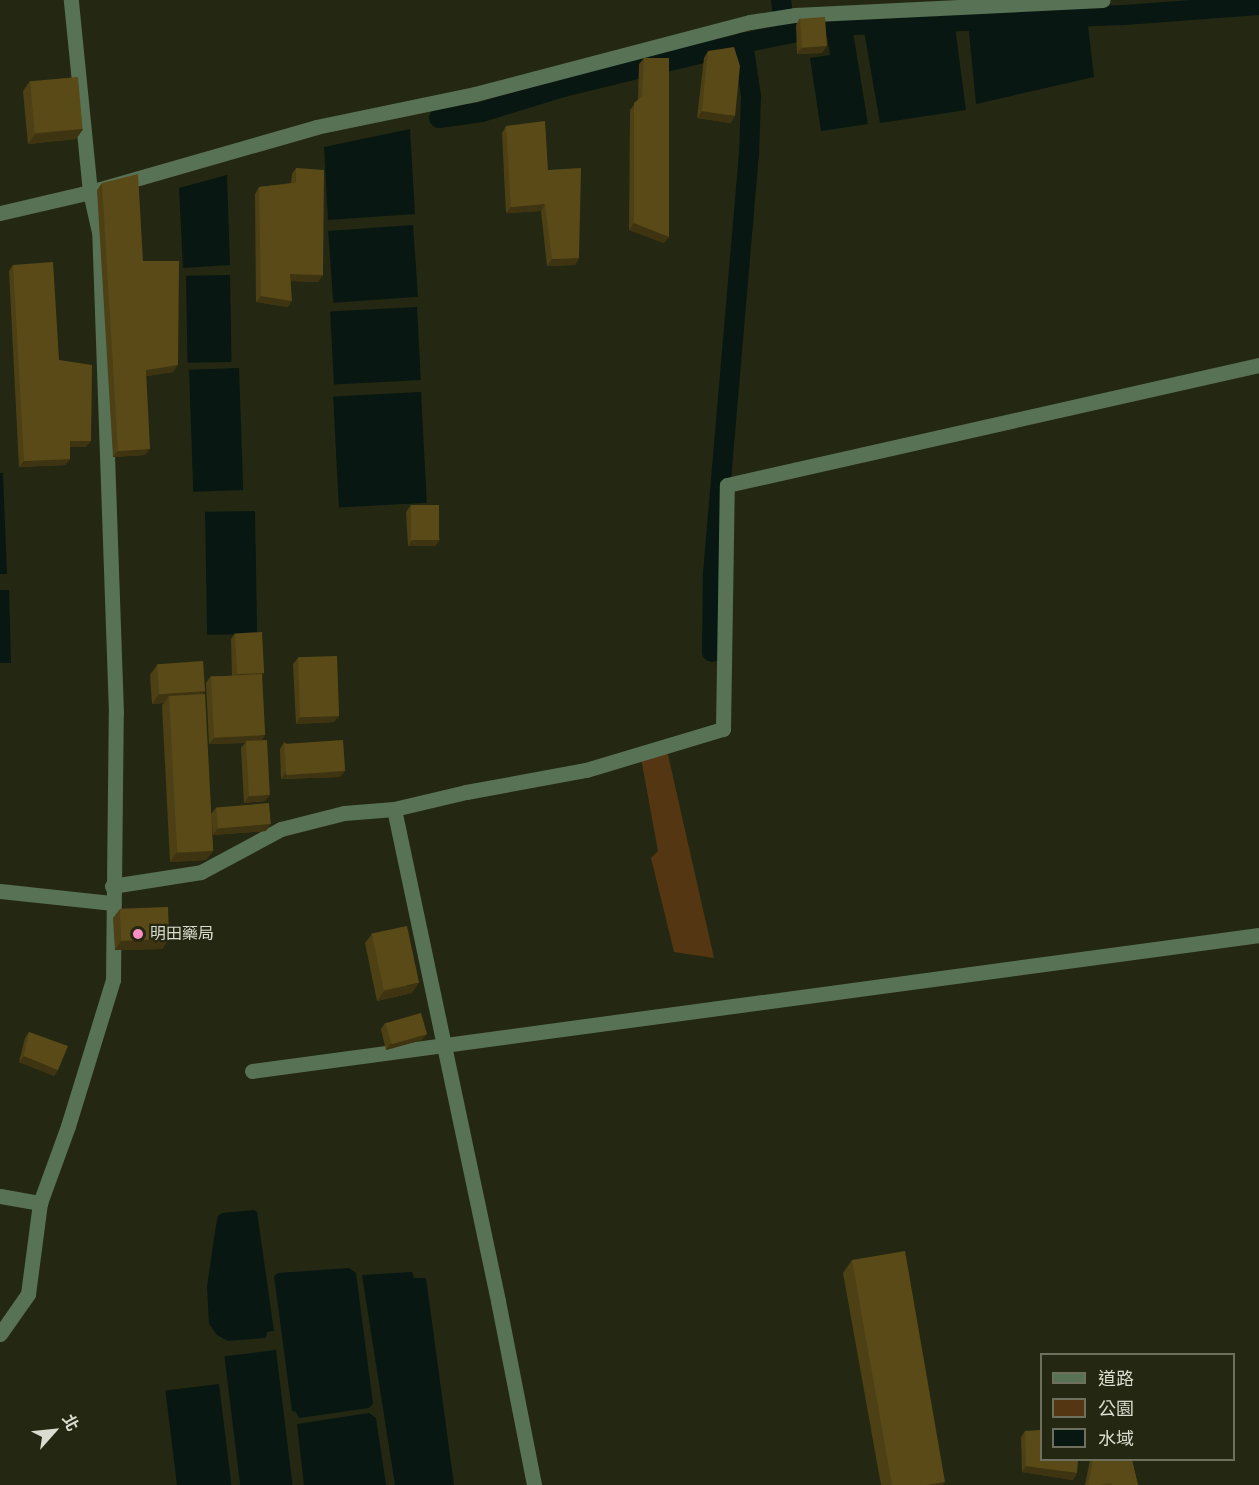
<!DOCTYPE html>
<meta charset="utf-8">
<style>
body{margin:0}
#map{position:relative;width:1259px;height:1485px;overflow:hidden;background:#242812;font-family:"Source Sans 3","Noto Sans TC",sans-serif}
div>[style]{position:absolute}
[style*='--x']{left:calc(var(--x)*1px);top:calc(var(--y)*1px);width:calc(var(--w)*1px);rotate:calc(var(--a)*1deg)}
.green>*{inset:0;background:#543613}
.water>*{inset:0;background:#081711;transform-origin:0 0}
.canal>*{height:20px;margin:-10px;padding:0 10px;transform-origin:10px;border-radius:10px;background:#081711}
.minor>*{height:15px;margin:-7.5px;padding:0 7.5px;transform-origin:7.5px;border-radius:7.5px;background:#587255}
.wall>*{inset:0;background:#4d4015}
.shaded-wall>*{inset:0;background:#3f3411}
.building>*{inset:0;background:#5a4a18;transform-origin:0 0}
.dots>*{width:16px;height:16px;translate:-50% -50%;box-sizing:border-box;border:3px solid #242812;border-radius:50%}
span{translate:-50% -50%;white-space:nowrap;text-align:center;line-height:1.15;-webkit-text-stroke:4.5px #242812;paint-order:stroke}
.poi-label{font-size:16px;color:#d9dcce}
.left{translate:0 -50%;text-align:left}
.legend{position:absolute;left:1040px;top:1353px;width:195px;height:108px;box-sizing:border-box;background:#242812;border:2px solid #6c705d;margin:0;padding:8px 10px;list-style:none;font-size:18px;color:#d9dcce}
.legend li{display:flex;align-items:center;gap:12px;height:30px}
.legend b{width:30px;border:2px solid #6c705d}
.north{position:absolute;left:24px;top:1401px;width:60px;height:60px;-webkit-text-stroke:4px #242812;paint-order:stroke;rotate:63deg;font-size:16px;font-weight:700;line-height:24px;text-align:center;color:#d9dcce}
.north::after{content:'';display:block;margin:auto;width:21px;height:27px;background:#d9dcce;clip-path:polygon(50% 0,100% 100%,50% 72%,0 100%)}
</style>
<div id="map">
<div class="green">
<i style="clip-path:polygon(666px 746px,714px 958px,674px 952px,651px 858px,658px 851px,640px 753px)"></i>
</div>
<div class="water">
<i style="clip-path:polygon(1087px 17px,1094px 77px,976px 104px,968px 22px)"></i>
<i style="clip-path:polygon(852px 26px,868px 124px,821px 131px,810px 58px,830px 55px,826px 30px)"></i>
<i style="clip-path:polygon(955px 27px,966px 110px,880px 123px,864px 31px)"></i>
<i style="clip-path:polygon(410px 129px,415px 214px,328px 220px,324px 147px)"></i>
<i style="clip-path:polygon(227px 175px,230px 265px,183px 268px,179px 188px)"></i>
<i style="left:413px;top:225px;width:72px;height:85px;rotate:86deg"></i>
<i style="left:230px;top:275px;width:87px;height:44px;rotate:89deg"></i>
<i style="left:417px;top:307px;width:73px;height:87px;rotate:87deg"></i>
<i style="left:239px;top:368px;width:122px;height:50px;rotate:88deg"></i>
<i style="left:421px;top:392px;width:111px;height:88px;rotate:87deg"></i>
<i style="clip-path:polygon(0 473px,3px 473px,7px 574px,0 574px)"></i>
<i style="left:255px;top:511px;width:123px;height:50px;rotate:89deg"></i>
<i style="clip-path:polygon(0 590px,9px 590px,11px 663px,0 663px)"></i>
<i style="clip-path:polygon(254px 1210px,257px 1212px,274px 1331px,267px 1332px,266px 1338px,228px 1341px,217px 1335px,209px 1324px,207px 1287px,215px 1231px,218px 1216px,222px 1213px)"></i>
<i style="clip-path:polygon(349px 1268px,356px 1273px,373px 1404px,369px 1408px,299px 1418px,296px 1412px,292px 1411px,274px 1276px,278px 1273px)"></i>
<i style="clip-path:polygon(412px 1272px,414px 1278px,426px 1278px,454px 1485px,395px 1485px,362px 1275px)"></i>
<i style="left:276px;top:1350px;width:136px;height:52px;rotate:83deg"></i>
<i style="left:219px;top:1384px;width:102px;height:54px;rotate:83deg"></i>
<i style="clip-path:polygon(369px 1413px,376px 1418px,386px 1485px,304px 1485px,297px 1424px)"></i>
</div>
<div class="canal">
<i style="--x:781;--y:0;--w:17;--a:83"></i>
<i style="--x:439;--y:118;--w:43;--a:-7.9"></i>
<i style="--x:482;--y:112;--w:85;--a:-17.2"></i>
<i style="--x:563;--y:87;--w:185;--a:-13.7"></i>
<i style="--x:743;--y:43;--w:86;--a:-11.4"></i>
<i style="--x:827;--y:26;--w:298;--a:-2.1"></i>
<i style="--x:1125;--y:15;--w:134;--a:-4.3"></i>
<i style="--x:712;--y:652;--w:79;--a:-89.3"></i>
<i style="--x:713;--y:573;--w:419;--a:-85.1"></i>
<i style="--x:749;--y:156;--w:60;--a:-88.1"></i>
<i style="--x:751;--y:96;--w:54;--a:-98.6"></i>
</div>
<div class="minor">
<i style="--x:0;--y:213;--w:92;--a:-13.1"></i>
<i style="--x:90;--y:192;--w:235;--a:-16"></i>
<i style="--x:316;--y:127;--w:162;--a:-11.7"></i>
<i style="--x:475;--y:94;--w:284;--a:-14.7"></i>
<i style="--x:750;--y:22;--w:46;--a:-8.8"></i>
<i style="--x:795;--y:15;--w:308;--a:-2.8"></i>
<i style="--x:394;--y:809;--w:503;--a:78.06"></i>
<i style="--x:498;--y:1301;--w:187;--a:78.9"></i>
<i style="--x:112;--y:886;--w:90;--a:-8.9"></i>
<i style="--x:201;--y:872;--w:91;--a:-28.3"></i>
<i style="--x:281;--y:829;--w:65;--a:-14.3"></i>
<i style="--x:344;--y:813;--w:50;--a:-4.6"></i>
<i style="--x:394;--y:809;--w:74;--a:-13.3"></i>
<i style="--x:466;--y:792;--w:122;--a:-10.4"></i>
<i style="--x:586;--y:770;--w:143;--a:-16.7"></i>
<i style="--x:723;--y:729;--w:244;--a:-89.1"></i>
<i style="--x:727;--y:485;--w:545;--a:-12.71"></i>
<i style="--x:0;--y:891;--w:114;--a:6.1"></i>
<i style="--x:252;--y:1071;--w:1016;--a:-7.69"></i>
<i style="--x:0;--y:1196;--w:41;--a:9.9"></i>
<i style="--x:0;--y:1334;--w:49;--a:-55"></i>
<i style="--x:28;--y:1294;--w:92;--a:-82.5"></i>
<i style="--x:40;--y:1203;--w:82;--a:-70"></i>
<i style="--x:68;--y:1126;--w:153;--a:-72.9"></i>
<i style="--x:113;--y:980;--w:267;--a:-89.4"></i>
<i style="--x:116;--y:713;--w:481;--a:-92"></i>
<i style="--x:99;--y:232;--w:41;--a:-102.7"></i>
<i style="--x:90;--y:192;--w:193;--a:-95.7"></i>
</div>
<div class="wall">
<i style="clip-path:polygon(800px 18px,822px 53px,797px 54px,796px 25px)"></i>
<i style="clip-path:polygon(708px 51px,731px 123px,697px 118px,704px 58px)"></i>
<i style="clip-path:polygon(644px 58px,664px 243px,629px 230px,630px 110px,638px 100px,639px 64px)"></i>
<i style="clip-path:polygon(30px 81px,83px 129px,76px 139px,28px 144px,23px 91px)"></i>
<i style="clip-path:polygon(506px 126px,548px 170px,579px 258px,575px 265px,547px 266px,541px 211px,506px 213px,502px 133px)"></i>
<i style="clip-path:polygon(296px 168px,323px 275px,318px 282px,291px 281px,288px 307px,256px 302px,255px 194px,259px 187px,291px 183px,292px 174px)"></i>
<i style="clip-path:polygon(102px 183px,143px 261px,173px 372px,146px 376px,145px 455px,113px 457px,97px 190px)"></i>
<i style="clip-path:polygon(13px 265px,59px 360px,86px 447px,70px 447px,70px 459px,65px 465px,19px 467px,9px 271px)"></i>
<i style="clip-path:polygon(411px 505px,440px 539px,435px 546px,408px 546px,406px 512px)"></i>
<i style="clip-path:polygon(235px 633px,262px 675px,261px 741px,265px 801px,244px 803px,241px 748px,245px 743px,209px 744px,206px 683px,211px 676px,232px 676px,231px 639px)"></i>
<i style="clip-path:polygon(298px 658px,339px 716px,334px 722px,296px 724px,293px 664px)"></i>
<i style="clip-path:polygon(157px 665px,205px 691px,203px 694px,213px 851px,206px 860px,170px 862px,162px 705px,164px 703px,152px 704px,150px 675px)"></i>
<i style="clip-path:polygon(284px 742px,340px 777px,281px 779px,280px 749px)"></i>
<i style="clip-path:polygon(216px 808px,266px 831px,213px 835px,211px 814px)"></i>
<i style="clip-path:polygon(120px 909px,169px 939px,162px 949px,115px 950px,113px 918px)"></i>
<i style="clip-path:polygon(372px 934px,412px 993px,377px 1001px,365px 943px)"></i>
<i style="clip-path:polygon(385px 1023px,422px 1040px,386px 1050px,381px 1029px)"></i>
<i style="clip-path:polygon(29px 1032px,58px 1070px,54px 1076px,19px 1062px,25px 1038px)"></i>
<i style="clip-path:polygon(852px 1260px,943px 1485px,881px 1485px,843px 1273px)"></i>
<i style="clip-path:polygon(1025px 1431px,1073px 1480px,1022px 1472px,1021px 1437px)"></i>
<i style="clip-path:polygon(1090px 1460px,1132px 1460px,1138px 1485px,1085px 1485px)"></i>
</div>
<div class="shaded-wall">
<i style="clip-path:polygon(827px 46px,822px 53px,797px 54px,802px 47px)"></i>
<i style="clip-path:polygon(702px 111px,735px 116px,731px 123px,697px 118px)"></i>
<i style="clip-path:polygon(83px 129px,76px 139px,28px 144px,35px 134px)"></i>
<i style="clip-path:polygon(545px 204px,541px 211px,506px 213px,511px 207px)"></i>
<i style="clip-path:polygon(634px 223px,669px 237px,664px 243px,629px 230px)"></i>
<i style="clip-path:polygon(579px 258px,575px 265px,547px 266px,552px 259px)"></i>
<i style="clip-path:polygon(290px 274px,323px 275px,318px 282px,286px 281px)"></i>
<i style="clip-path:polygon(261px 296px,292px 301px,288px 307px,256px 302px)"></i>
<i style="clip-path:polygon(178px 365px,173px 372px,141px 377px,146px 370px)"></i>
<i style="clip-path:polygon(70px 441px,91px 441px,86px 447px,65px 447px)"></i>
<i style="clip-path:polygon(150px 449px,145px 455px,113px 457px,118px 451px)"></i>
<i style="clip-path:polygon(70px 459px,65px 465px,19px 467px,24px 461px)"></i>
<i style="clip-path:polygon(440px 539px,435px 546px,408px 546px,412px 540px)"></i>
<i style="clip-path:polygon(264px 673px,259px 679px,233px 680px,237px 674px)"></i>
<i style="clip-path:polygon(205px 691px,199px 701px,169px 696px,164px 703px,152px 704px,159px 694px)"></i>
<i style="clip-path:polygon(339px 716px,334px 722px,296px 724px,300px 717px)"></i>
<i style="clip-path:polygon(265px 735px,261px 742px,209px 744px,214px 738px)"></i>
<i style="clip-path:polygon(345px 771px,340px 777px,281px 779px,285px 773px)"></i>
<i style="clip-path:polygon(270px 795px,265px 801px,244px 803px,249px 796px)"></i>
<i style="clip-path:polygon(271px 824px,266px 831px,213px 835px,218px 828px)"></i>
<i style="clip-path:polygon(213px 851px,206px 860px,170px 862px,177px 852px)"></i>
<i style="clip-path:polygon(169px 939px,162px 949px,115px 950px,121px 941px)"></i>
<i style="clip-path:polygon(419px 983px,412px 993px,377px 1001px,384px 991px)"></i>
<i style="clip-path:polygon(427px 1034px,422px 1040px,386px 1050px,391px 1043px)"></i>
<i style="clip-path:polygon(24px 1056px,58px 1070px,54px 1076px,19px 1062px)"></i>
<i style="clip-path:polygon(1026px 1466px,1077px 1473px,1073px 1480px,1022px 1472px)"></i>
<i style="clip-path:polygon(945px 1482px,943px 1485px,926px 1485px)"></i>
</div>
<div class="building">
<i style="left:825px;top:17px;width:29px;height:25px;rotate:86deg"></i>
<i style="clip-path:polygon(734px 47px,740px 66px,735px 116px,702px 111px,708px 51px)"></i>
<i style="clip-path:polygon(644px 58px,669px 58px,669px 237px,634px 223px,634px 103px,642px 96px)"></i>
<i style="left:78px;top:77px;width:52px;height:48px;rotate:85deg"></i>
<i style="clip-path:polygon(545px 121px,548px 170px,581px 168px,579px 258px,552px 259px,545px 204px,511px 207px,506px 126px)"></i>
<i style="clip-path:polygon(296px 168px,324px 170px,323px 275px,290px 274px,292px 301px,261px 296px,259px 187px,296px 183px)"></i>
<i style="clip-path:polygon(138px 174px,143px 261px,179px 261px,178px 365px,146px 370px,150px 449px,118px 451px,102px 183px)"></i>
<i style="clip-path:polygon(53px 262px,59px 360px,92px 365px,91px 441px,70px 441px,70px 459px,24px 461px,13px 265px)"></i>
<i style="left:411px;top:505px;width:28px;height:35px"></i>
<i style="left:262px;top:632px;width:41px;height:27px;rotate:87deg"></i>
<i style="left:337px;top:656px;width:60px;height:39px;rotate:88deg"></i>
<i style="left:203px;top:661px;width:30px;height:46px;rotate:86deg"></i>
<i style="left:262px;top:674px;width:61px;height:51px;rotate:87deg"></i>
<i style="left:205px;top:694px;width:157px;height:36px;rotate:87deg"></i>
<i style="left:267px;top:740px;width:55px;height:21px;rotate:87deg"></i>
<i style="left:343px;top:740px;width:31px;height:59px;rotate:86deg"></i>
<i style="left:269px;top:803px;width:21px;height:53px;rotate:85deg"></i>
<i style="left:168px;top:907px;width:32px;height:48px;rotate:88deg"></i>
<i style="left:407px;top:926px;width:58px;height:36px;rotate:78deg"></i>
<i style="left:421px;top:1013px;width:22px;height:37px;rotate:74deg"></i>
<i style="clip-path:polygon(29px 1032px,68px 1046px,58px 1070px,24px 1056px)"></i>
<i style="clip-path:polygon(905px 1251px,945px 1482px,926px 1485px,892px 1485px,852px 1260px)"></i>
<i style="clip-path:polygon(1041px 1430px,1041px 1460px,1078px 1460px,1077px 1473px,1026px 1466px,1025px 1431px)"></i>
<i style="clip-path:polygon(1093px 1460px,1132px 1460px,1138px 1485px,1112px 1485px,1111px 1483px,1100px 1485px,1088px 1485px)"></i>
</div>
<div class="dots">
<i style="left:138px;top:934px;background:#fb8fc3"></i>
</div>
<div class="poi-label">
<span class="left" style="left:150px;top:934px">明田藥局</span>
</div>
<ul class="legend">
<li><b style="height:8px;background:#587255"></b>道路</li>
<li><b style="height:16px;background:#543613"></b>公園</li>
<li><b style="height:16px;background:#081711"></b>水域</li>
</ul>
<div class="north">北</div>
</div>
